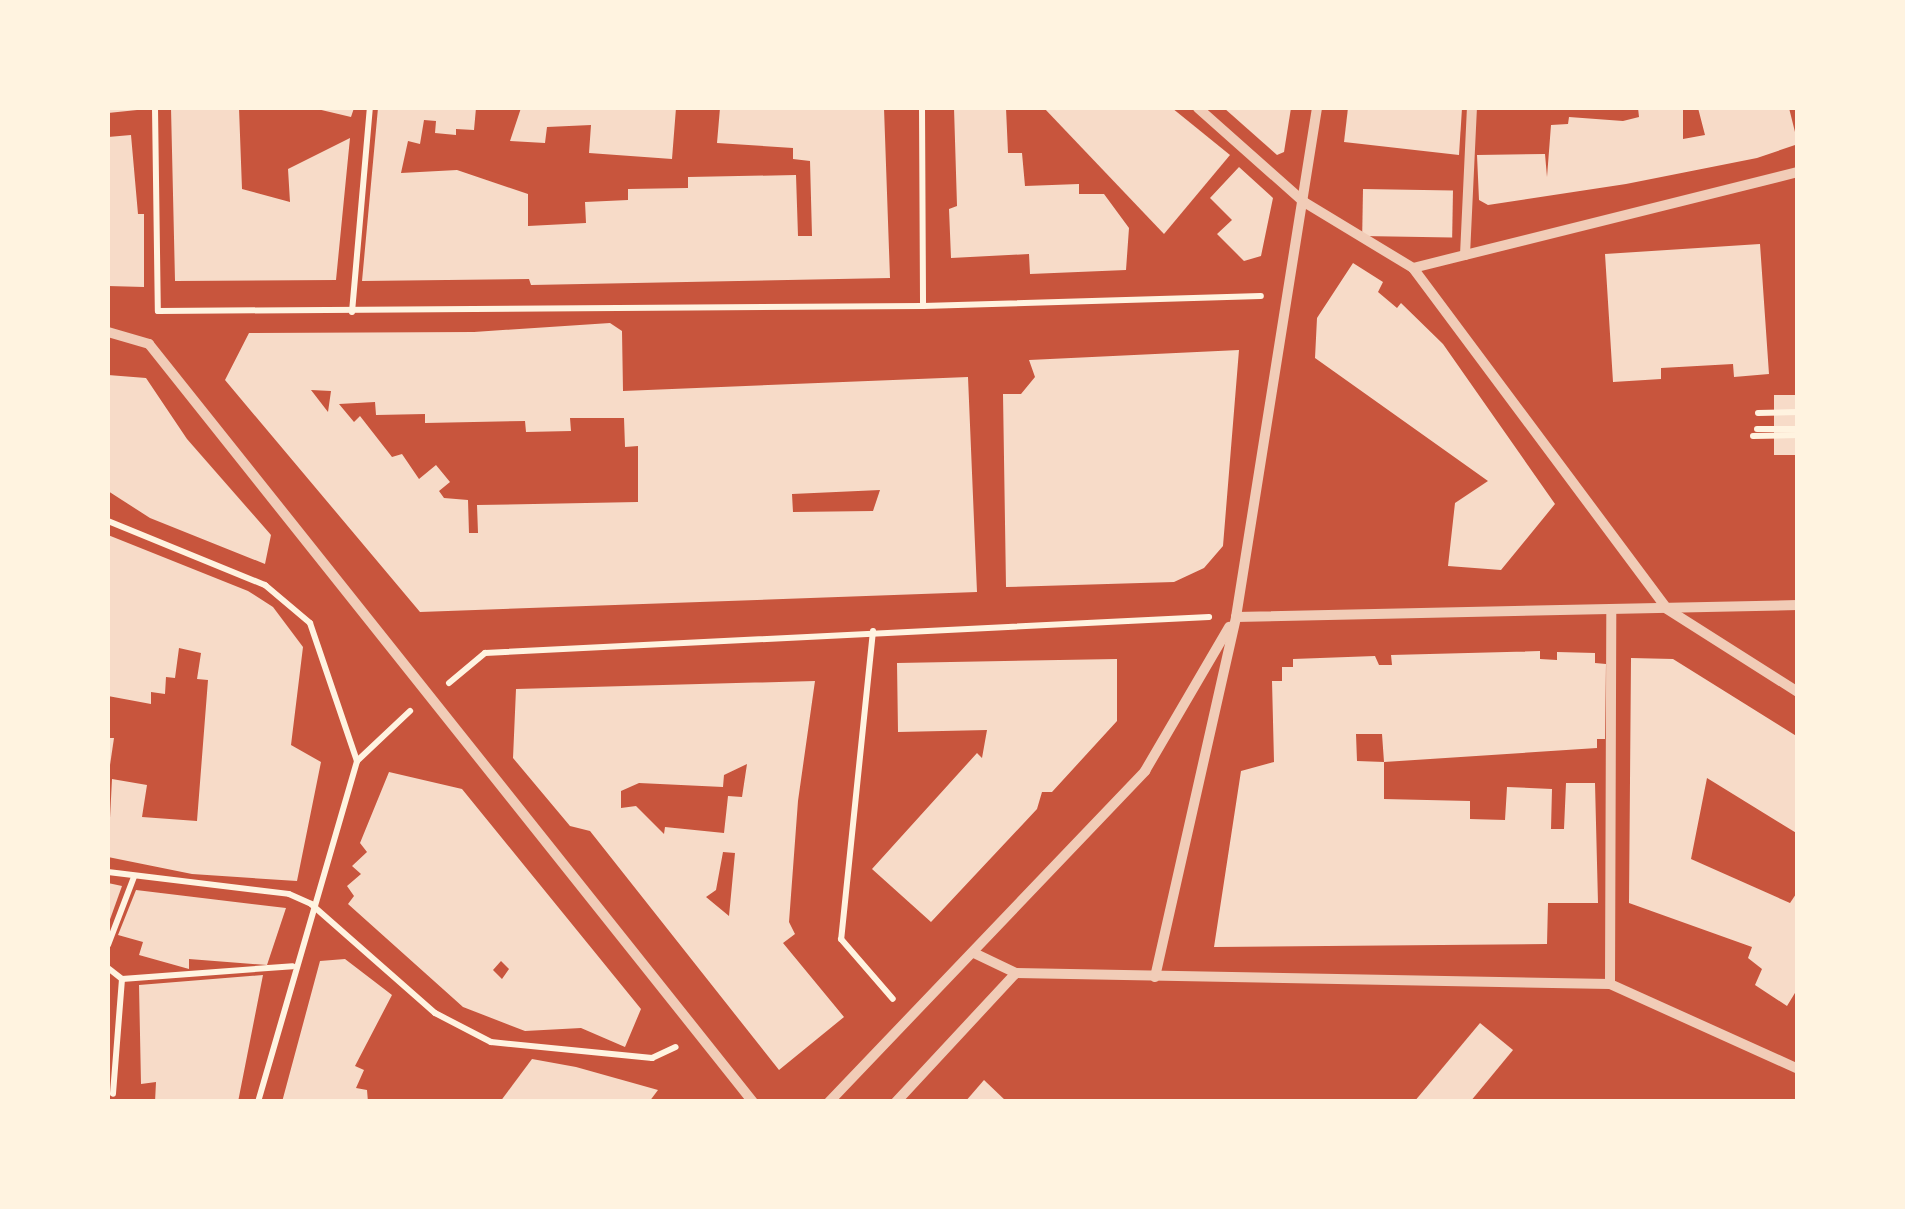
<!DOCTYPE html>
<style>
body{margin:0}
#map{position:relative;width:1905px;height:1209px;overflow:hidden;background:#c8553d;font-family:Barlow,sans-serif}
div>[style]{position:absolute}
[style*='--x']{left:calc(var(--x)*1px);top:calc(var(--y)*1px);width:calc(var(--w)*1px);rotate:calc(var(--a)*1deg)}
.building>*{inset:0;background:#f7dbc8;transform-origin:0 0}
.path>*{height:6px;margin:-3px;padding:0 3px;transform-origin:3px;border-radius:3px;background:#fff3e0}
.minor>*{height:10px;margin:-5px;padding:0 5px;transform-origin:5px;border-radius:5px;background:#f1ccb7}
span{translate:-50% -50%;white-space:nowrap;text-align:center;line-height:1.15;-webkit-text-stroke:9px #fff3e0;paint-order:stroke}
.frame{position:absolute;inset:0;border:110px solid #fff3e0;pointer-events:none}
</style>
<div id="map">
<div class="building">
<i style="clip-path:polygon(108px 108px,136px 108px,137px 110px,108px 113px)"></i>
<i style="clip-path:polygon(171px 108px,239px 108px,242px 189px,290px 202px,288px 169px,350px 138px,336px 280px,175px 281px)"></i>
<i style="clip-path:polygon(313px 108px,354px 108px,351px 117px)"></i>
<i style="clip-path:polygon(378px 108px,476px 108px,474px 130px,456px 129px,456px 135px,435px 133px,436px 121px,424px 120px,420px 144px,408px 141px,401px 173px,457px 170px,528px 194px,528px 226px,586px 223px,585px 202px,628px 200px,628px 189px,688px 188px,688px 177px,796px 175px,798px 236px,812px 236px,810px 161px,793px 159px,793px 148px,717px 143px,720px 108px,884px 108px,890px 278px,531px 285px,529px 279px,362px 281px)"></i>
<i style="clip-path:polygon(521px 108px,676px 108px,672px 159px,589px 153px,591px 125px,547px 127px,545px 143px,510px 141px)"></i>
<i style="clip-path:polygon(954px 108px,1006px 108px,1008px 153px,1022px 153px,1025px 186px,1079px 184px,1079px 194px,1104px 194px,1129px 228px,1126px 270px,1030px 274px,1029px 254px,951px 258px,949px 209px,957px 206px)"></i>
<i style="clip-path:polygon(1044px 108px,1172px 108px,1230px 155px,1164px 234px)"></i>
<i style="clip-path:polygon(1224px 108px,1291px 108px,1284px 152px,1277px 155px)"></i>
<i style="clip-path:polygon(1348px 108px,1462px 108px,1459px 155px,1344px 142px)"></i>
<i style="clip-path:polygon(1638px 108px,1683px 108px,1683px 139px,1705px 135px,1698px 108px,1789px 108px,1798px 144px,1757px 158px,1626px 184px,1488px 205px,1479px 200px,1477px 155px,1545px 154px,1547px 177px,1551px 125px,1568px 124px,1569px 117px,1623px 121px,1639px 117px)"></i>
<i style="clip-path:polygon(131px 135px,138px 214px,144px 214px,144px 287px,108px 286px,108px 137px)"></i>
<i style="clip-path:polygon(1239px 167px,1273px 198px,1261px 256px,1244px 261px,1217px 234px,1232px 220px,1210px 198px)"></i>
<i style="left:1363px;top:189px;width:90px;height:47px;rotate:1deg"></i>
<i style="clip-path:polygon(1760px 244px,1769px 374px,1734px 377px,1733px 364px,1661px 368px,1661px 379px,1613px 382px,1605px 254px)"></i>
<i style="clip-path:polygon(1353px 263px,1383px 282px,1378px 292px,1397px 308px,1401px 303px,1443px 344px,1555px 504px,1501px 570px,1448px 566px,1455px 503px,1488px 481px,1315px 358px,1317px 318px)"></i>
<i style="clip-path:polygon(evenodd,610px 323px,622px 331px,623px 391px,968px 377px,977px 592px,420px 612px,225px 380px,249px 333px,474px 332px,610px 323px,311px 390px,331px 391px,328px 412px,311px 390px,610px 323px,375px 402px,376px 415px,425px 414px,425px 423px,525px 421px,526px 432px,571px 431px,570px 418px,624px 418px,625px 447px,638px 446px,638px 502px,477px 505px,478px 533px,469px 533px,468px 500px,444px 498px,439px 491px,450px 482px,436px 465px,419px 479px,402px 454px,392px 457px,360px 416px,354px 422px,339px 404px,375px 402px,610px 323px,880px 490px,873px 511px,793px 512px,792px 494px,880px 490px)"></i>
<i style="clip-path:polygon(1239px 350px,1223px 546px,1204px 568px,1174px 582px,1006px 587px,1003px 394px,1021px 394px,1035px 377px,1029px 360px)"></i>
<i style="clip-path:polygon(108px 375px,146px 378px,187px 439px,271px 535px,265px 564px,150px 518px,108px 491px)"></i>
<i style="left:1774px;top:395px;width:24px;height:60px"></i>
<i style="clip-path:polygon(108px 535px,248px 591px,273px 607px,303px 647px,291px 745px,321px 762px,297px 881px,192px 874px,108px 857px,112px 779px,147px 785px,142px 817px,197px 821px,208px 680px,197px 679px,201px 653px,179px 648px,175px 678px,166px 677px,165px 694px,151px 692px,151px 704px,108px 696px)"></i>
<i style="clip-path:polygon(evenodd,1540px 651px,1540px 659px,1557px 660px,1557px 652px,1595px 653px,1595px 663px,1606px 664px,1605px 739px,1597px 739px,1597px 748px,1384px 762px,1384px 799px,1470px 801px,1470px 819px,1505px 820px,1507px 787px,1552px 789px,1551px 829px,1564px 829px,1566px 783px,1595px 783px,1598px 903px,1548px 903px,1547px 944px,1214px 947px,1241px 771px,1274px 762px,1272px 681px,1282px 681px,1282px 667px,1293px 667px,1293px 659px,1375px 656px,1379px 665px,1392px 665px,1391px 655px,1540px 651px,1356px 734px,1382px 734px,1384px 762px,1357px 761px,1356px 734px)"></i>
<i style="clip-path:polygon(1631px 658px,1673px 659px,1798px 737px,1798px 834px,1707px 778px,1691px 859px,1790px 903px,1798px 891px,1798px 988px,1787px 1006px,1755px 985px,1762px 969px,1748px 958px,1752px 947px,1629px 903px)"></i>
<i style="clip-path:polygon(1117px 659px,1117px 721px,1052px 792px,1042px 792px,1037px 809px,931px 922px,872px 869px,977px 753px,982px 758px,987px 730px,898px 732px,897px 663px)"></i>
<i style="clip-path:polygon(evenodd,815px 681px,798px 801px,789px 922px,795px 934px,783px 943px,844px 1017px,779px 1070px,590px 831px,570px 826px,513px 758px,516px 689px,815px 681px,747px 764px,742px 797px,728px 796px,724px 833px,665px 827px,664px 834px,636px 806px,621px 808px,621px 791px,639px 783px,723px 787px,724px 775px,747px 764px,815px 681px,723px 852px,735px 853px,729px 916px,706px 897px,716px 890px,723px 852px)"></i>
<i style="clip-path:polygon(108px 738px,114px 738px,110px 765px,108px 765px)"></i>
<i style="clip-path:polygon(evenodd,389px 772px,462px 789px,641px 1009px,625px 1047px,581px 1028px,525px 1031px,463px 1007px,348px 904px,354px 896px,347px 886px,361px 874px,352px 866px,367px 852px,360px 843px,389px 772px,501px 961px,509px 969px,502px 979px,493px 970px,501px 961px)"></i>
<i style="clip-path:polygon(108px 883px,122px 886px,108px 925px)"></i>
<i style="clip-path:polygon(136px 890px,286px 908px,267px 965px,189px 959px,189px 969px,139px 955px,143px 942px,118px 935px)"></i>
<i style="clip-path:polygon(345px 959px,392px 995px,355px 1066px,364px 1070px,356px 1088px,367px 1090px,368px 1102px,282px 1102px,320px 961px)"></i>
<i style="clip-path:polygon(263px 975px,238px 1102px,155px 1102px,156px 1082px,141px 1084px,139px 985px)"></i>
<i style="clip-path:polygon(1480px 1023px,1513px 1050px,1470px 1102px,1414px 1102px)"></i>
<i style="clip-path:polygon(532px 1059px,576px 1067px,658px 1090px,649px 1102px,500px 1102px)"></i>
<i style="clip-path:polygon(984px 1080px,1007px 1102px,965px 1102px)"></i>
</div>
<div class="path">
<i style="--x:155;--y:108;--w:203;--a:89.2"></i>
<i style="--x:922;--y:108;--w:198;--a:89.7"></i>
<i style="--x:158;--y:311;--w:765;--a:-0.37"></i>
<i style="--x:923;--y:306;--w:338;--a:-1.7"></i>
<i style="--x:352;--y:312;--w:205;--a:-85"></i>
<i style="--x:1758;--y:413;--w:40;--a:-1.4"></i>
<i style="--x:1757;--y:429;--w:41;--a:0"></i>
<i style="--x:1753;--y:436;--w:45;--a:-1.3"></i>
<i style="--x:108;--y:521;--w:170;--a:22.2"></i>
<i style="--x:265;--y:585;--w:59;--a:40.2"></i>
<i style="--x:310;--y:623;--w:146;--a:71.2"></i>
<i style="--x:873;--y:631;--w:310;--a:95.9"></i>
<i style="--x:841;--y:939;--w:79;--a:49.1"></i>
<i style="--x:449;--y:683;--w:47;--a:-39.8"></i>
<i style="--x:485;--y:653;--w:725;--a:-2.85"></i>
<i style="--x:108;--y:872;--w:182;--a:6.9"></i>
<i style="--x:289;--y:894;--w:24;--a:24"></i>
<i style="--x:311;--y:904;--w:165;--a:41.3"></i>
<i style="--x:435;--y:1013;--w:63;--a:27.4"></i>
<i style="--x:491;--y:1042;--w:162;--a:5.7"></i>
<i style="--x:652;--y:1058;--w:26;--a:-25"></i>
<i style="--x:108;--y:945;--w:73;--a:-69.1"></i>
<i style="--x:108;--y:968;--w:18;--a:38"></i>
<i style="--x:122;--y:979;--w:115;--a:94.5"></i>
<i style="--x:122;--y:979;--w:171;--a:-4.3"></i>
<i style="--x:258;--y:1102;--w:355;--a:-73.8"></i>
<i style="--x:357;--y:761;--w:73;--a:-43.3"></i>
</div>
<div class="minor">
<i style="--x:1198;--y:108;--w:142;--a:41.6"></i>
<i style="--x:1304;--y:202;--w:127;--a:31.2"></i>
<i style="--x:1413;--y:268;--w:425;--a:53.3"></i>
<i style="--x:1667;--y:609;--w:155;--a:32.4"></i>
<i style="--x:1465;--y:255;--w:147;--a:-87.3"></i>
<i style="--x:1413;--y:268;--w:397;--a:-14"></i>
<i style="--x:108;--y:332;--w:43;--a:16.3"></i>
<i style="--x:149;--y:344;--w:969;--a:51.45"></i>
<i style="--x:1236;--y:617;--w:562;--a:-1.22"></i>
<i style="--x:974;--y:953;--w:47;--a:25.5"></i>
<i style="--x:1016;--y:973;--w:594;--a:1.06"></i>
<i style="--x:1610;--y:984;--w:206;--a:24.3"></i>
<i style="--x:1155;--y:977;--w:369;--a:-77.3"></i>
<i style="--x:1236;--y:617;--w:515;--a:-80.96"></i>
<i style="--x:1610;--y:984;--w:374;--a:-89.8"></i>
<i style="--x:829;--y:1102;--w:458;--a:-46.3"></i>
<i style="--x:1145;--y:771;--w:167;--a:-59.7"></i>
<i style="--x:896;--y:1102;--w:176;--a:-47.1"></i>
</div>
<div class="frame"></div>
</div>
